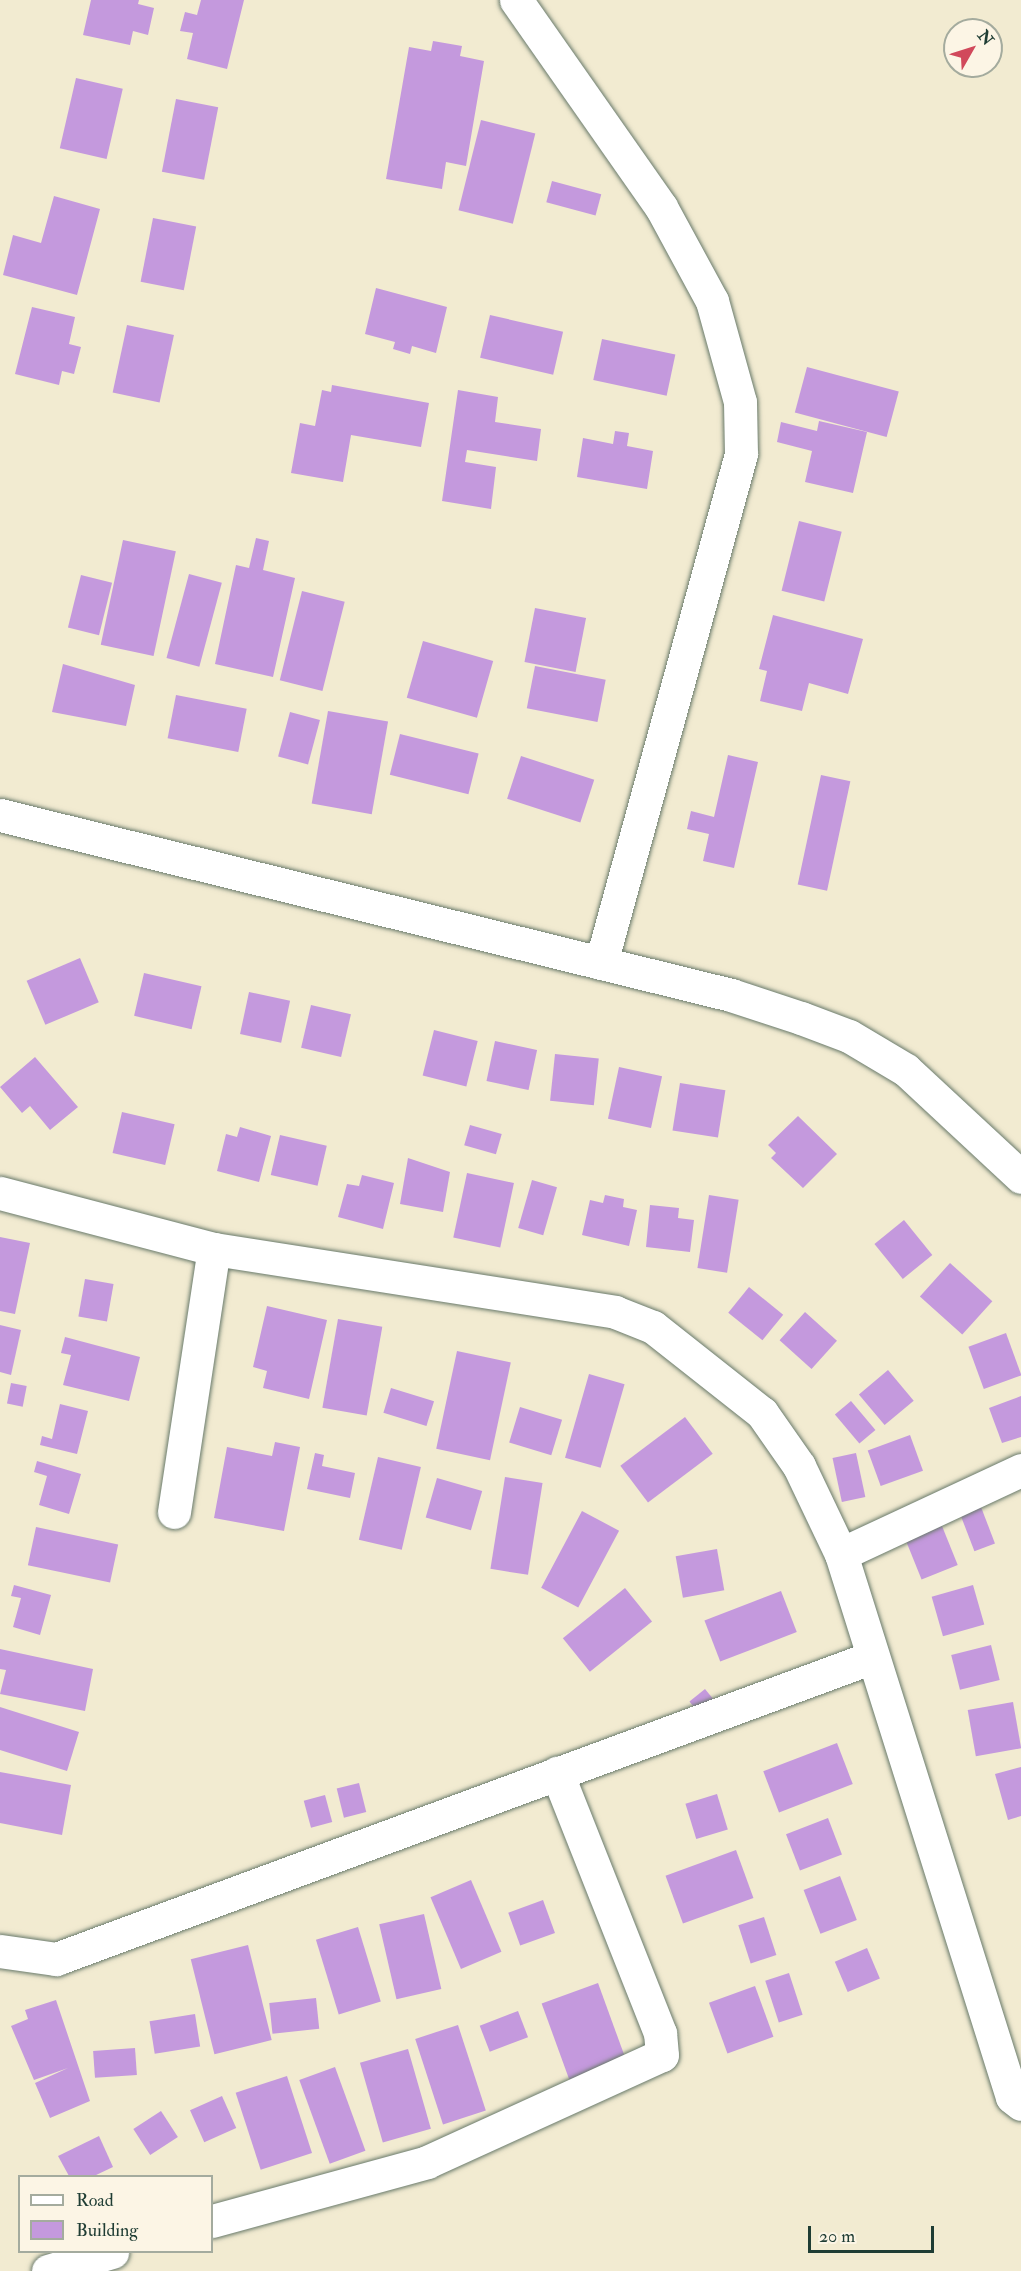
<!DOCTYPE html>
<style>
body{margin:0}
#map{position:relative;width:1021px;height:2271px;overflow:hidden;background:#f2ebd1;font-family:"IM FELL Double Pica",serif}
div>[style]{position:absolute}
[style*='--x']{left:calc(var(--x)*1px);top:calc(var(--y)*1px);width:calc(var(--w)*1px);rotate:calc(var(--a)*1deg)}
.building>*{inset:0;background:#c499dd;transform-origin:0 0}
.roads{filter:drop-shadow(0 0 2px #697a6b) drop-shadow(0 0 2px #697a6b)}
.minor>*{height:33px;margin:-16.5px;padding:0 16.5px;transform-origin:16.5px;border-radius:16.5px;background:#fff}
span{translate:-50% -50%;white-space:nowrap;text-align:center;line-height:1.15;-webkit-text-stroke:4.5px #fcf5e5;paint-order:stroke}
.legend{position:absolute;left:18px;top:2175px;width:195px;height:78px;box-sizing:border-box;background:#fcf5e5;border:2px solid #a4ab9e;margin:0;padding:8px 10px;list-style:none;font-size:18px;color:#1f3d34}
.legend li{display:flex;align-items:center;gap:12px;height:30px}
.legend b{width:30px;border:2px solid #a4ab9e}
.north{position:absolute;left:943px;top:18px;width:60px;height:60px;box-sizing:border-box;background:#fcf5e5;border:2px solid #a4ab9e;border-radius:50%;rotate:51deg;font-size:16px;font-weight:700;line-height:24px;text-align:center;color:#1f3d34}
.north::after{content:'';display:block;margin:auto;width:21px;height:27px;background:#d1495b;clip-path:polygon(50% 0,100% 100%,50% 72%,0 100%)}
.scale{position:absolute;left:808px;top:2226px;width:126px;height:27px;box-sizing:border-box;border:3px solid #1f3d34;border-top:0;padding-left:8px;font-size:18px;line-height:21px;white-space:nowrap;color:#1f3d34;-webkit-text-stroke:4px #fcf5e5;paint-order:stroke}
</style>
<div id="map">
<div class="building">
<i style="clip-path:polygon(91px 0,139px 0,138px 4px,154px 8px,148px 35px,133px 31px,130px 45px,83px 35px)"></i>
<i style="clip-path:polygon(201px 0,244px 0,227px 69px,187px 59px,193px 33px,180px 31px,185px 12px,197px 15px)"></i>
<i style="clip-path:polygon(433px 41px,462px 46px,460px 56px,484px 61px,466px 166px,446px 162px,442px 189px,386px 179px,409px 47px,431px 51px)"></i>
<i style="left:76px;top:78px;width:48px;height:72px;rotate:13deg"></i>
<i style="left:176px;top:99px;width:43px;height:74px;rotate:11deg"></i>
<i style="left:481px;top:120px;width:56px;height:93px;rotate:14deg"></i>
<i style="left:552px;top:181px;width:51px;height:22px;rotate:15deg"></i>
<i style="clip-path:polygon(54px 196px,100px 209px,77px 295px,3px 275px,13px 235px,41px 243px)"></i>
<i style="left:153px;top:218px;width:44px;height:65px;rotate:11deg"></i>
<i style="clip-path:polygon(376px 288px,447px 307px,436px 353px,412px 346px,410px 354px,393px 349px,395px 342px,365px 334px)"></i>
<i style="clip-path:polygon(32px 307px,75px 317px,69px 344px,81px 347px,74px 374px,62px 371px,59px 385px,15px 374px)"></i>
<i style="left:490px;top:315px;width:75px;height:44px;rotate:13deg"></i>
<i style="left:127px;top:325px;width:48px;height:69px;rotate:12deg"></i>
<i style="left:602px;top:339px;width:75px;height:42px;rotate:12deg"></i>
<i style="left:807px;top:367px;width:95px;height:47px;rotate:15deg"></i>
<i style="clip-path:polygon(332px 385px,429px 403px,421px 447px,351px 435px,343px 482px,291px 473px,300px 423px,315px 426px,322px 390px,331px 392px)"></i>
<i style="clip-path:polygon(458px 390px,498px 397px,495px 422px,541px 429px,537px 461px,467px 450px,465px 462px,496px 467px,491px 509px,442px 501px)"></i>
<i style="clip-path:polygon(819px 421px,867px 432px,853px 493px,805px 482px,812px 451px,777px 442px,781px 422px,817px 431px)"></i>
<i style="clip-path:polygon(615px 431px,629px 433px,627px 446px,653px 451px,647px 489px,577px 477px,583px 438px,613px 444px)"></i>
<i style="left:799px;top:521px;width:44px;height:72px;rotate:14deg"></i>
<i style="clip-path:polygon(256px 538px,269px 541px,263px 570px,295px 578px,273px 677px,215px 664px,236px 565px,249px 568px)"></i>
<i style="left:123px;top:540px;width:54px;height:107px;rotate:12deg"></i>
<i style="left:189px;top:574px;width:34px;height:87px;rotate:15deg"></i>
<i style="left:81px;top:575px;width:32px;height:54px;rotate:14deg"></i>
<i style="left:302px;top:591px;width:44px;height:92px;rotate:14deg"></i>
<i style="left:535px;top:608px;width:52px;height:55px;rotate:11deg"></i>
<i style="clip-path:polygon(773px 615px,863px 639px,848px 694px,809px 683px,802px 711px,760px 701px,767px 671px,759px 669px)"></i>
<i style="left:423px;top:641px;width:73px;height:59px;rotate:16deg"></i>
<i style="clip-path:polygon(63px 664px,135px 685px,126px 726px,52px 712px)"></i>
<i style="left:535px;top:666px;width:72px;height:43px;rotate:11deg"></i>
<i style="left:176px;top:695px;width:72px;height:44px;rotate:11deg"></i>
<i style="left:328px;top:711px;width:61px;height:94px;rotate:10deg"></i>
<i style="left:290px;top:712px;width:31px;height:46px;rotate:15deg"></i>
<i style="left:400px;top:734px;width:81px;height:42px;rotate:14deg"></i>
<i style="clip-path:polygon(728px 755px,758px 762px,734px 868px,703px 861px,709px 834px,687px 829px,691px 811px,714px 817px)"></i>
<i style="left:521px;top:756px;width:77px;height:45px;rotate:18deg"></i>
<i style="left:821px;top:775px;width:30px;height:112px;rotate:12deg"></i>
<i style="left:80px;top:958px;width:48px;height:58px;rotate:67deg"></i>
<i style="left:144px;top:973px;width:59px;height:44px;rotate:13deg"></i>
<i style="left:249px;top:992px;width:42px;height:43px;rotate:12deg"></i>
<i style="left:311px;top:1005px;width:41px;height:44px;rotate:13deg"></i>
<i style="left:434px;top:1030px;width:45px;height:47px;rotate:14deg"></i>
<i style="left:495px;top:1041px;width:43px;height:41px;rotate:12deg"></i>
<i style="left:555px;top:1054px;width:44px;height:47px;rotate:6deg"></i>
<i style="clip-path:polygon(35px 1057px,78px 1107px,50px 1130px,30px 1106px,22px 1113px,0 1087px)"></i>
<i style="left:619px;top:1067px;width:44px;height:53px;rotate:12deg"></i>
<i style="left:680px;top:1083px;width:46px;height:48px;rotate:9deg"></i>
<i style="left:122px;top:1112px;width:54px;height:42px;rotate:13deg"></i>
<i style="clip-path:polygon(798px 1116px,837px 1154px,803px 1188px,771px 1158px,776px 1153px,768px 1145px)"></i>
<i style="left:470px;top:1125px;width:33px;height:21px;rotate:16deg"></i>
<i style="clip-path:polygon(240px 1127px,271px 1136px,259px 1182px,217px 1171px,226px 1134px,237px 1137px)"></i>
<i style="left:280px;top:1135px;width:48px;height:41px;rotate:13deg"></i>
<i style="clip-path:polygon(408px 1158px,450px 1172px,443px 1212px,400px 1204px)"></i>
<i style="left:467px;top:1173px;width:48px;height:66px;rotate:12deg"></i>
<i style="clip-path:polygon(362px 1175px,394px 1183px,383px 1229px,338px 1217px,347px 1184px,359px 1186px)"></i>
<i style="left:532px;top:1180px;width:26px;height:50px;rotate:16deg"></i>
<i style="clip-path:polygon(605px 1195px,624px 1199px,623px 1207px,637px 1210px,629px 1246px,582px 1235px,590px 1200px,603px 1203px)"></i>
<i style="left:709px;top:1195px;width:30px;height:74px;rotate:9deg"></i>
<i style="clip-path:polygon(650px 1205px,679px 1208px,678px 1218px,694px 1220px,690px 1252px,646px 1247px)"></i>
<i style="left:904px;top:1220px;width:45px;height:38px;rotate:51deg"></i>
<i style="clip-path:polygon(0 1237px,30px 1243px,15px 1314px,0 1311px)"></i>
<i style="left:950px;top:1263px;width:57px;height:45px;rotate:42deg"></i>
<i style="left:85px;top:1279px;width:29px;height:38px;rotate:10deg"></i>
<i style="left:749px;top:1287px;width:44px;height:33px;rotate:39deg"></i>
<i style="clip-path:polygon(267px 1306px,327px 1320px,309px 1399px,263px 1388px,267px 1371px,253px 1367px)"></i>
<i style="left:805px;top:1312px;width:43px;height:38px;rotate:42deg"></i>
<i style="left:338px;top:1319px;width:45px;height:90px;rotate:10deg"></i>
<i style="clip-path:polygon(0 1325px,21px 1330px,11px 1375px,0 1372px)"></i>
<i style="left:1006px;top:1333px;width:45px;height:40px;rotate:70deg"></i>
<i style="clip-path:polygon(65px 1337px,140px 1357px,129px 1401px,63px 1385px,71px 1355px,61px 1353px)"></i>
<i style="left:457px;top:1351px;width:55px;height:100px;rotate:12deg"></i>
<i style="left:888px;top:1370px;width:40px;height:38px;rotate:50deg"></i>
<i style="left:589px;top:1374px;width:37px;height:87px;rotate:16deg"></i>
<i style="left:11px;top:1383px;width:16px;height:21px;rotate:11deg"></i>
<i style="left:391px;top:1388px;width:45px;height:26px;rotate:17deg"></i>
<i style="clip-path:polygon(1021px 1396px,1021px 1437px,1002px 1443px,989px 1408px)"></i>
<i style="left:851px;top:1401px;width:38px;height:21px;rotate:50deg"></i>
<i style="clip-path:polygon(60px 1404px,88px 1411px,77px 1454px,40px 1445px,42px 1436px,52px 1439px)"></i>
<i style="left:520px;top:1407px;width:44px;height:37px;rotate:17deg"></i>
<i style="left:685px;top:1417px;width:46px;height:81px;rotate:53deg"></i>
<i style="left:910px;top:1435px;width:38px;height:45px;rotate:70deg"></i>
<i style="clip-path:polygon(275px 1442px,300px 1447px,284px 1531px,214px 1518px,227px 1447px,272px 1456px)"></i>
<i style="clip-path:polygon(315px 1453px,324px 1455px,322px 1466px,355px 1473px,350px 1498px,307px 1489px)"></i>
<i style="left:856px;top:1453px;width:45px;height:24px;rotate:78deg"></i>
<i style="left:378px;top:1457px;width:44px;height:85px;rotate:13deg"></i>
<i style="clip-path:polygon(37px 1461px,81px 1474px,69px 1514px,39px 1505px,47px 1476px,34px 1472px)"></i>
<i style="left:505px;top:1477px;width:38px;height:93px;rotate:9deg"></i>
<i style="left:437px;top:1478px;width:47px;height:41px;rotate:16deg"></i>
<i style="left:981px;top:1507px;width:39px;height:22px;rotate:69deg"></i>
<i style="left:582px;top:1511px;width:42px;height:87px;rotate:28deg"></i>
<i style="left:942px;top:1526px;width:42px;height:39px;rotate:68deg"></i>
<i style="left:36px;top:1527px;width:84px;height:39px;rotate:12deg"></i>
<i style="left:717px;top:1549px;width:42px;height:42px;rotate:80deg"></i>
<i style="clip-path:polygon(14px 1585px,51px 1595px,40px 1635px,13px 1627px,21px 1598px,11px 1596px)"></i>
<i style="left:973px;top:1585px;width:41px;height:43px;rotate:74deg"></i>
<i style="left:625px;top:1588px;width:43px;height:80px;rotate:51deg"></i>
<i style="left:781px;top:1591px;width:44px;height:82px;rotate:69deg"></i>
<i style="left:991px;top:1645px;width:36px;height:41px;rotate:76deg"></i>
<i style="clip-path:polygon(0 1649px,93px 1669px,85px 1711px,0 1694px,6px 1670px,0 1669px)"></i>
<i style="left:705px;top:1689px;width:13px;height:20px;rotate:51deg"></i>
<i style="left:1013px;top:1702px;width:47px;height:46px;rotate:80deg"></i>
<i style="clip-path:polygon(0 1707px,79px 1732px,67px 1771px,0 1750px)"></i>
<i style="left:837px;top:1743px;width:44px;height:79px;rotate:69deg"></i>
<i style="clip-path:polygon(1021px 1767px,1021px 1816px,1008px 1820px,995px 1774px)"></i>
<i style="clip-path:polygon(0 1772px,71px 1785px,62px 1835px,0 1823px)"></i>
<i style="left:359px;top:1783px;width:30px;height:23px;rotate:76deg"></i>
<i style="left:717px;top:1794px;width:37px;height:33px;rotate:73deg"></i>
<i style="left:325px;top:1795px;width:28px;height:22px;rotate:75deg"></i>
<i style="left:828px;top:1818px;width:39px;height:45px;rotate:69deg"></i>
<i style="left:736px;top:1850px;width:51px;height:75px;rotate:70deg"></i>
<i style="left:840px;top:1876px;width:47px;height:39px;rotate:69deg"></i>
<i style="left:471px;top:1880px;width:78px;height:44px;rotate:67deg"></i>
<i style="left:543px;top:1900px;width:35px;height:37px;rotate:70deg"></i>
<i style="left:424px;top:1914px;width:77px;height:46px;rotate:77deg"></i>
<i style="left:764px;top:1917px;width:40px;height:27px;rotate:72deg"></i>
<i style="left:358px;top:1927px;width:78px;height:44px;rotate:73deg"></i>
<i style="left:248px;top:1945px;width:98px;height:59px;rotate:76deg"></i>
<i style="left:867px;top:1948px;width:33px;height:35px;rotate:67deg"></i>
<i style="left:789px;top:1973px;width:44px;height:25px;rotate:72deg"></i>
<i style="left:598px;top:1983px;width:85px;height:60px;rotate:70deg"></i>
<i style="left:755px;top:1986px;width:54px;height:49px;rotate:70deg"></i>
<i style="left:316px;top:1998px;width:31px;height:47px;rotate:84deg"></i>
<i style="clip-path:polygon(56px 2000px,90px 2101px,50px 2118px,35px 2083px,68px 2068px,34px 2080px,11px 2026px,28px 2019px,25px 2010px)"></i>
<i style="left:518px;top:2011px;width:28px;height:41px;rotate:69deg"></i>
<i style="left:195px;top:2014px;width:33px;height:46px;rotate:81deg"></i>
<i style="left:458px;top:2025px;width:90px;height:45px;rotate:72deg"></i>
<i style="left:135px;top:2048px;width:27px;height:42px;rotate:86deg"></i>
<i style="left:408px;top:2049px;width:83px;height:50px;rotate:74deg"></i>
<i style="left:335px;top:2067px;width:89px;height:38px;rotate:70deg"></i>
<i style="left:287px;top:2076px;width:81px;height:54px;rotate:72deg"></i>
<i style="left:222px;top:2096px;width:35px;height:35px;rotate:66deg"></i>
<i style="left:161px;top:2111px;width:31px;height:33px;rotate:57deg"></i>
<i style="clip-path:polygon(99px 2136px,113px 2167px,94px 2176px,69px 2176px,58px 2156px)"></i>
</div>
<div class="roads">
<div class="minor">
<i style="--x:516;--y:0;--w:253;--a:55"></i>
<i style="--x:661;--y:207;--w:107;--a:61.5"></i>
<i style="--x:712;--y:301;--w:105;--a:74.5"></i>
<i style="--x:740;--y:402;--w:52;--a:88.9"></i>
<i style="--x:741;--y:454;--w:528;--a:105.38"></i>
<i style="--x:0;--y:815;--w:753;--a:13.83"></i>
<i style="--x:731;--y:995;--w:74;--a:18.2"></i>
<i style="--x:801;--y:1018;--w:51;--a:20.6"></i>
<i style="--x:849;--y:1036;--w:66;--a:30.8"></i>
<i style="--x:906;--y:1070;--w:157;--a:42.9"></i>
<i style="--x:0;--y:1193;--w:221;--a:14.7"></i>
<i style="--x:214;--y:1249;--w:406;--a:8.9"></i>
<i style="--x:615;--y:1312;--w:41;--a:21.5"></i>
<i style="--x:653;--y:1327;--w:139;--a:38.3"></i>
<i style="--x:762;--y:1413;--w:65;--a:55.1"></i>
<i style="--x:799;--y:1466;--w:98;--a:64.5"></i>
<i style="--x:841;--y:1554;--w:569;--a:72.52"></i>
<i style="--x:1012;--y:2097;--w:11;--a:38"></i>
<i style="--x:174;--y:1512;--w:266;--a:-81.4"></i>
<i style="--x:841;--y:1554;--w:199;--a:-25"></i>
<i style="--x:0;--y:1951;--w:57;--a:8.1"></i>
<i style="--x:56;--y:1959;--w:868;--a:-20.29"></i>
<i style="--x:212;--y:2221;--w:223;--a:-15.3"></i>
<i style="--x:427;--y:2162;--w:258;--a:-24.5"></i>
<i style="--x:662;--y:2055;--w:22;--a:-95"></i>
<i style="--x:660;--y:2033;--w:280;--a:-111.6"></i>
<i style="--x:48;--y:2271;--w:67;--a:-16.5"></i>
</div>
</div>
<ul class="legend">
<li><b style="height:8px;background:#fff"></b>Road</li>
<li><b style="height:16px;background:#c499dd"></b>Building</li>
</ul>
<div class="north">N</div>
<div class="scale">20 m</div>
</div>
